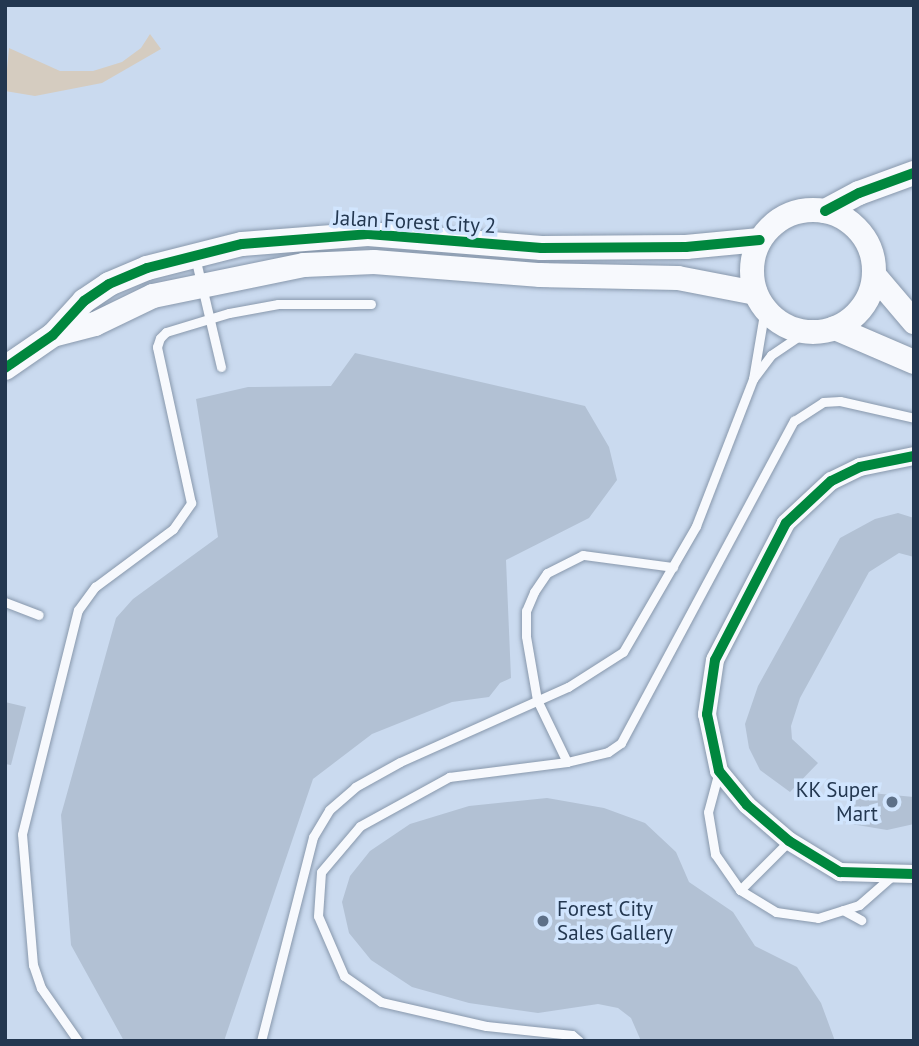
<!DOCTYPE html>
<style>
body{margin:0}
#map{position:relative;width:919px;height:1046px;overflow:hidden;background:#cadaef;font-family:"PT Sans",sans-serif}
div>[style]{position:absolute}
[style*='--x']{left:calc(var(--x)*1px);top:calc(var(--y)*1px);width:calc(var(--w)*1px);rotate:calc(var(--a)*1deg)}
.green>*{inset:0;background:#d5ccc0}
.building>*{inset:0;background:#b2c1d4}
.roads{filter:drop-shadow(0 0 2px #8898ac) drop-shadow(0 0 2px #8898ac)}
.lane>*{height:9px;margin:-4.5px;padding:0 4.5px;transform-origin:4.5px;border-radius:4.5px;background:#f7f9fd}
.street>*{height:18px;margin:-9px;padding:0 9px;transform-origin:9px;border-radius:9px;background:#f7f9fd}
.secondary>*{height:24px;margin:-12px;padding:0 12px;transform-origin:12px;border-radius:12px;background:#f7f9fd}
.secondary>.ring{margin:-12px;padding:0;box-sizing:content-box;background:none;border:24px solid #f7f9fd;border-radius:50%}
.cycleway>*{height:10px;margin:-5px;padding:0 5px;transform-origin:5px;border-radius:5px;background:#00873e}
.dots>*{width:19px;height:19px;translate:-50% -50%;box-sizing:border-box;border:4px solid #d1e5fe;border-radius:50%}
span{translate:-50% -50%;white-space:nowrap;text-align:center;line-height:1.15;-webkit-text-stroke:7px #d1e5fe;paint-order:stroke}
.street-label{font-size:21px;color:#233750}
.poi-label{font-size:21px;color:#233750}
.right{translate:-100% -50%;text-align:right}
.left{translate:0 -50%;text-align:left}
.frame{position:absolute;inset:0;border:7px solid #233750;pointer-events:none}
</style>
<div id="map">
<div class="green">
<i style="clip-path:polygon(150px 34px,161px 49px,102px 83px,35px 96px,5px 91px,9px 48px,60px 71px,93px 71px,122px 62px,141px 48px)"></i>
</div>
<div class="building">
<i style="clip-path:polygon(355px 353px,585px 406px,609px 447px,617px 480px,589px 518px,506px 560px,511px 678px,500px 683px,489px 697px,452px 702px,372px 734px,313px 779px,224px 1041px,124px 1041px,71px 945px,61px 815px,116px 618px,133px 599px,218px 537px,196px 399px,248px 387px,331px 386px)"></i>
<i style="clip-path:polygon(898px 513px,914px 518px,914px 557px,899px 553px,869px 572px,800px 698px,791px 726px,792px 739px,818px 763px,790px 792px,760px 770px,749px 748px,745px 724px,758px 686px,840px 538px,875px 519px)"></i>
<i style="clip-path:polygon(5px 702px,26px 707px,11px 765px,5px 764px)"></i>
<i style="clip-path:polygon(860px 792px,914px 797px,914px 824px,887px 830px,845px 823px)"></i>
<i style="clip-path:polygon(547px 798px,604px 808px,645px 823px,676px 852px,689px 882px,733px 912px,755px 946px,797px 967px,821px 1003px,835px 1041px,641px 1041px,631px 1018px,618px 1008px,598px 1004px,538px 1013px,469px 1003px,412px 987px,371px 960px,349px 933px,342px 902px,350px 876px,370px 851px,410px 824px,469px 806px)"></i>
</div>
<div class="roads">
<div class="lane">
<i style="--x:195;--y:257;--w:113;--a:76.7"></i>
<i style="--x:765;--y:308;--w:72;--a:99.6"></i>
<i style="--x:753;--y:379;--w:30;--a:-53"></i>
<i style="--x:771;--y:355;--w:41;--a:-34.1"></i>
<i style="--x:5;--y:602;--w:36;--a:21"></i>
<i style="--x:567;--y:762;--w:69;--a:-115.8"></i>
<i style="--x:537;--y:700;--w:65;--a:-99.8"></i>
<i style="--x:526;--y:636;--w:25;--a:-90"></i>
<i style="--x:526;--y:611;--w:21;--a:-67"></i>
<i style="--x:534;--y:592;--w:23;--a:-56"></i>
<i style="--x:547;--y:573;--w:40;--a:-26.6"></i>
<i style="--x:583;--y:555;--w:91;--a:7.6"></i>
<i style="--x:719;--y:771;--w:42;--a:105"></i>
<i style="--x:708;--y:812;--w:43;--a:80.5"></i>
<i style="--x:715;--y:854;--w:44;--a:55.2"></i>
<i style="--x:740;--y:890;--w:42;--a:31.4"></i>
<i style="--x:776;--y:912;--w:42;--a:8.1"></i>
<i style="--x:818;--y:918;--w:43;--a:-17.6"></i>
<i style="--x:859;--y:905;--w:43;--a:-41.2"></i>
<i style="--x:740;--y:890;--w:69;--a:-45"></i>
<i style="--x:843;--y:910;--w:21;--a:29"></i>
<i style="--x:78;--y:1041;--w:65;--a:-124.9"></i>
<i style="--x:41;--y:988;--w:24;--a:-109"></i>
<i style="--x:33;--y:965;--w:131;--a:-94.8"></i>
<i style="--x:22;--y:834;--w:231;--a:-76"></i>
<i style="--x:78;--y:610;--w:29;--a:-54"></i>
<i style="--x:95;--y:587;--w:97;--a:-36.6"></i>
<i style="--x:173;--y:529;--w:32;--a:-55"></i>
<i style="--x:191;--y:503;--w:160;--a:-102.3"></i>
<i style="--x:157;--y:347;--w:9;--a:-72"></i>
<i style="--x:160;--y:338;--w:8;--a:-45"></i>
<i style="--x:166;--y:332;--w:66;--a:-16.8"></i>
<i style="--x:229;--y:313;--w:50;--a:-10.4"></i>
<i style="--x:278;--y:304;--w:93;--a:0"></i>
<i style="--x:261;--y:1041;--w:211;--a:-75.7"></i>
<i style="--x:313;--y:837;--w:31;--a:-59"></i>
<i style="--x:329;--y:810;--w:35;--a:-41"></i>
<i style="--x:355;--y:787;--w:51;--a:-29.1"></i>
<i style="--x:400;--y:762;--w:184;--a:-24.1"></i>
<i style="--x:568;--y:687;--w:65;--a:-32.5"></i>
<i style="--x:623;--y:652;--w:146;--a:-59.9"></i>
<i style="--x:696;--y:526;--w:158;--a:-68.8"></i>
<i style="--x:579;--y:1041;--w:9;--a:-139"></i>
<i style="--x:572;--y:1035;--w:86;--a:-174"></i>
<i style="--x:486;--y:1026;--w:108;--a:-167.1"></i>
<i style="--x:381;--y:1002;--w:45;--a:-144.9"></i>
<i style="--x:344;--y:976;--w:65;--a:-113.4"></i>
<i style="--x:318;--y:916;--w:44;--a:-86.1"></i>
<i style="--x:321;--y:872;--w:60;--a:-49.7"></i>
<i style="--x:360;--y:826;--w:102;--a:-28.8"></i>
<i style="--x:449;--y:777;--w:119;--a:-7.2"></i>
<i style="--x:567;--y:762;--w:42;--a:-13.7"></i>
<i style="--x:608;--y:752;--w:16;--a:-35"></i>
<i style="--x:621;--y:743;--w:366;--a:-61.8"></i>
<i style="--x:794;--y:421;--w:35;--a:-33"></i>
<i style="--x:823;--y:402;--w:17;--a:-3"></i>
<i style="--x:840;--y:401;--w:76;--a:12.9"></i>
</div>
<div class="street">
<i style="--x:914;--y:456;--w:55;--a:168.5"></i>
<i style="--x:860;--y:467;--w:32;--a:154"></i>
<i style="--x:831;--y:481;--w:62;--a:137"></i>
<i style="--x:786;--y:523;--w:154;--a:117.4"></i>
<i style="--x:715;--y:660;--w:55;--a:98.4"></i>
<i style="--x:707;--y:714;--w:58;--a:78.1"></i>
<i style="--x:719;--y:771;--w:44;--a:50.5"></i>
<i style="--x:747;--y:805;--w:55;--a:40.6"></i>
<i style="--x:789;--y:841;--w:60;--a:31.3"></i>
<i style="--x:840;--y:872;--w:74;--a:1.5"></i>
</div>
<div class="secondary">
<i class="ring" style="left:752px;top:210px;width:98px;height:98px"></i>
<i style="--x:825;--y:211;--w:38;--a:-28"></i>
<i style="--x:859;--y:193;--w:59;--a:-20"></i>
<i style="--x:874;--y:275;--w:62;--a:49.6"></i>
<i style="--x:835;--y:328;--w:86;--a:23.3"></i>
<i style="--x:53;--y:335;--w:43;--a:-14.7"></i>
<i style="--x:95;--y:324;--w:64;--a:-25.8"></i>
<i style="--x:153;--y:296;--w:154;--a:-11.6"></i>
<i style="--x:304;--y:265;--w:70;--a:-2.5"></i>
<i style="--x:374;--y:262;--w:167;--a:4.5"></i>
<i style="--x:540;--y:275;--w:138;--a:1.2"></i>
<i style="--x:678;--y:278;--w:79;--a:10.9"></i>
<i style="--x:5;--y:368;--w:58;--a:-34.5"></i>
<i style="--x:53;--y:335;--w:46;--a:-47.6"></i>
<i style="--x:84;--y:301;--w:30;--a:-34"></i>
<i style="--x:109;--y:284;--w:41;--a:-22.8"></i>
<i style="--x:147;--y:268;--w:98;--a:-14.2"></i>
<i style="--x:242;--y:244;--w:126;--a:-4.5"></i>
<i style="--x:368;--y:234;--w:174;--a:4.6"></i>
<i style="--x:541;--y:248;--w:145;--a:-0.4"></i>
<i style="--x:686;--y:247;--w:74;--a:-5.4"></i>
</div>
</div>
<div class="cycleway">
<i style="--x:825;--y:211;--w:38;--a:-28"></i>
<i style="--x:859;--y:193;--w:59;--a:-20"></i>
<i style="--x:5;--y:368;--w:58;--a:-34.5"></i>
<i style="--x:53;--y:335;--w:46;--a:-47.6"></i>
<i style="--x:84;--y:301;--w:30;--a:-34"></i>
<i style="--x:109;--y:284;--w:41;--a:-22.8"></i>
<i style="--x:147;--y:268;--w:98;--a:-14.2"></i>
<i style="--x:242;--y:244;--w:126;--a:-4.5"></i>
<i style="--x:368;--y:234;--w:174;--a:4.6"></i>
<i style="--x:541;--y:248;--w:145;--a:-0.4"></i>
<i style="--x:686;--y:247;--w:74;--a:-5.4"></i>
<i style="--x:914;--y:456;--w:55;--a:168.5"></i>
<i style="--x:860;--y:467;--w:32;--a:154"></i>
<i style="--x:831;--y:481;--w:62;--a:137"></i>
<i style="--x:786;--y:523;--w:154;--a:117.4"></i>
<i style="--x:715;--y:660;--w:55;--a:98.4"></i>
<i style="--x:707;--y:714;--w:58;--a:78.1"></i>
<i style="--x:719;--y:771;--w:44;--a:50.5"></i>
<i style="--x:747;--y:805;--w:55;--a:40.6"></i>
<i style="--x:789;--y:841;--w:60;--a:31.3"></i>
<i style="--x:840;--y:872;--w:74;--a:1.5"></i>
</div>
<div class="dots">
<i style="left:892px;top:802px;background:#5d7088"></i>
<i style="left:543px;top:921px;background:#5d7088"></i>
</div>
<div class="street-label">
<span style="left:415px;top:222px;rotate:3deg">Jalan Forest City 2</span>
</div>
<div class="poi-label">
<span class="right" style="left:878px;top:802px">KK Super<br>Mart</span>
<span class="left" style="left:557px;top:921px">Forest City<br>Sales Gallery</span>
</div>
<div class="frame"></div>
</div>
